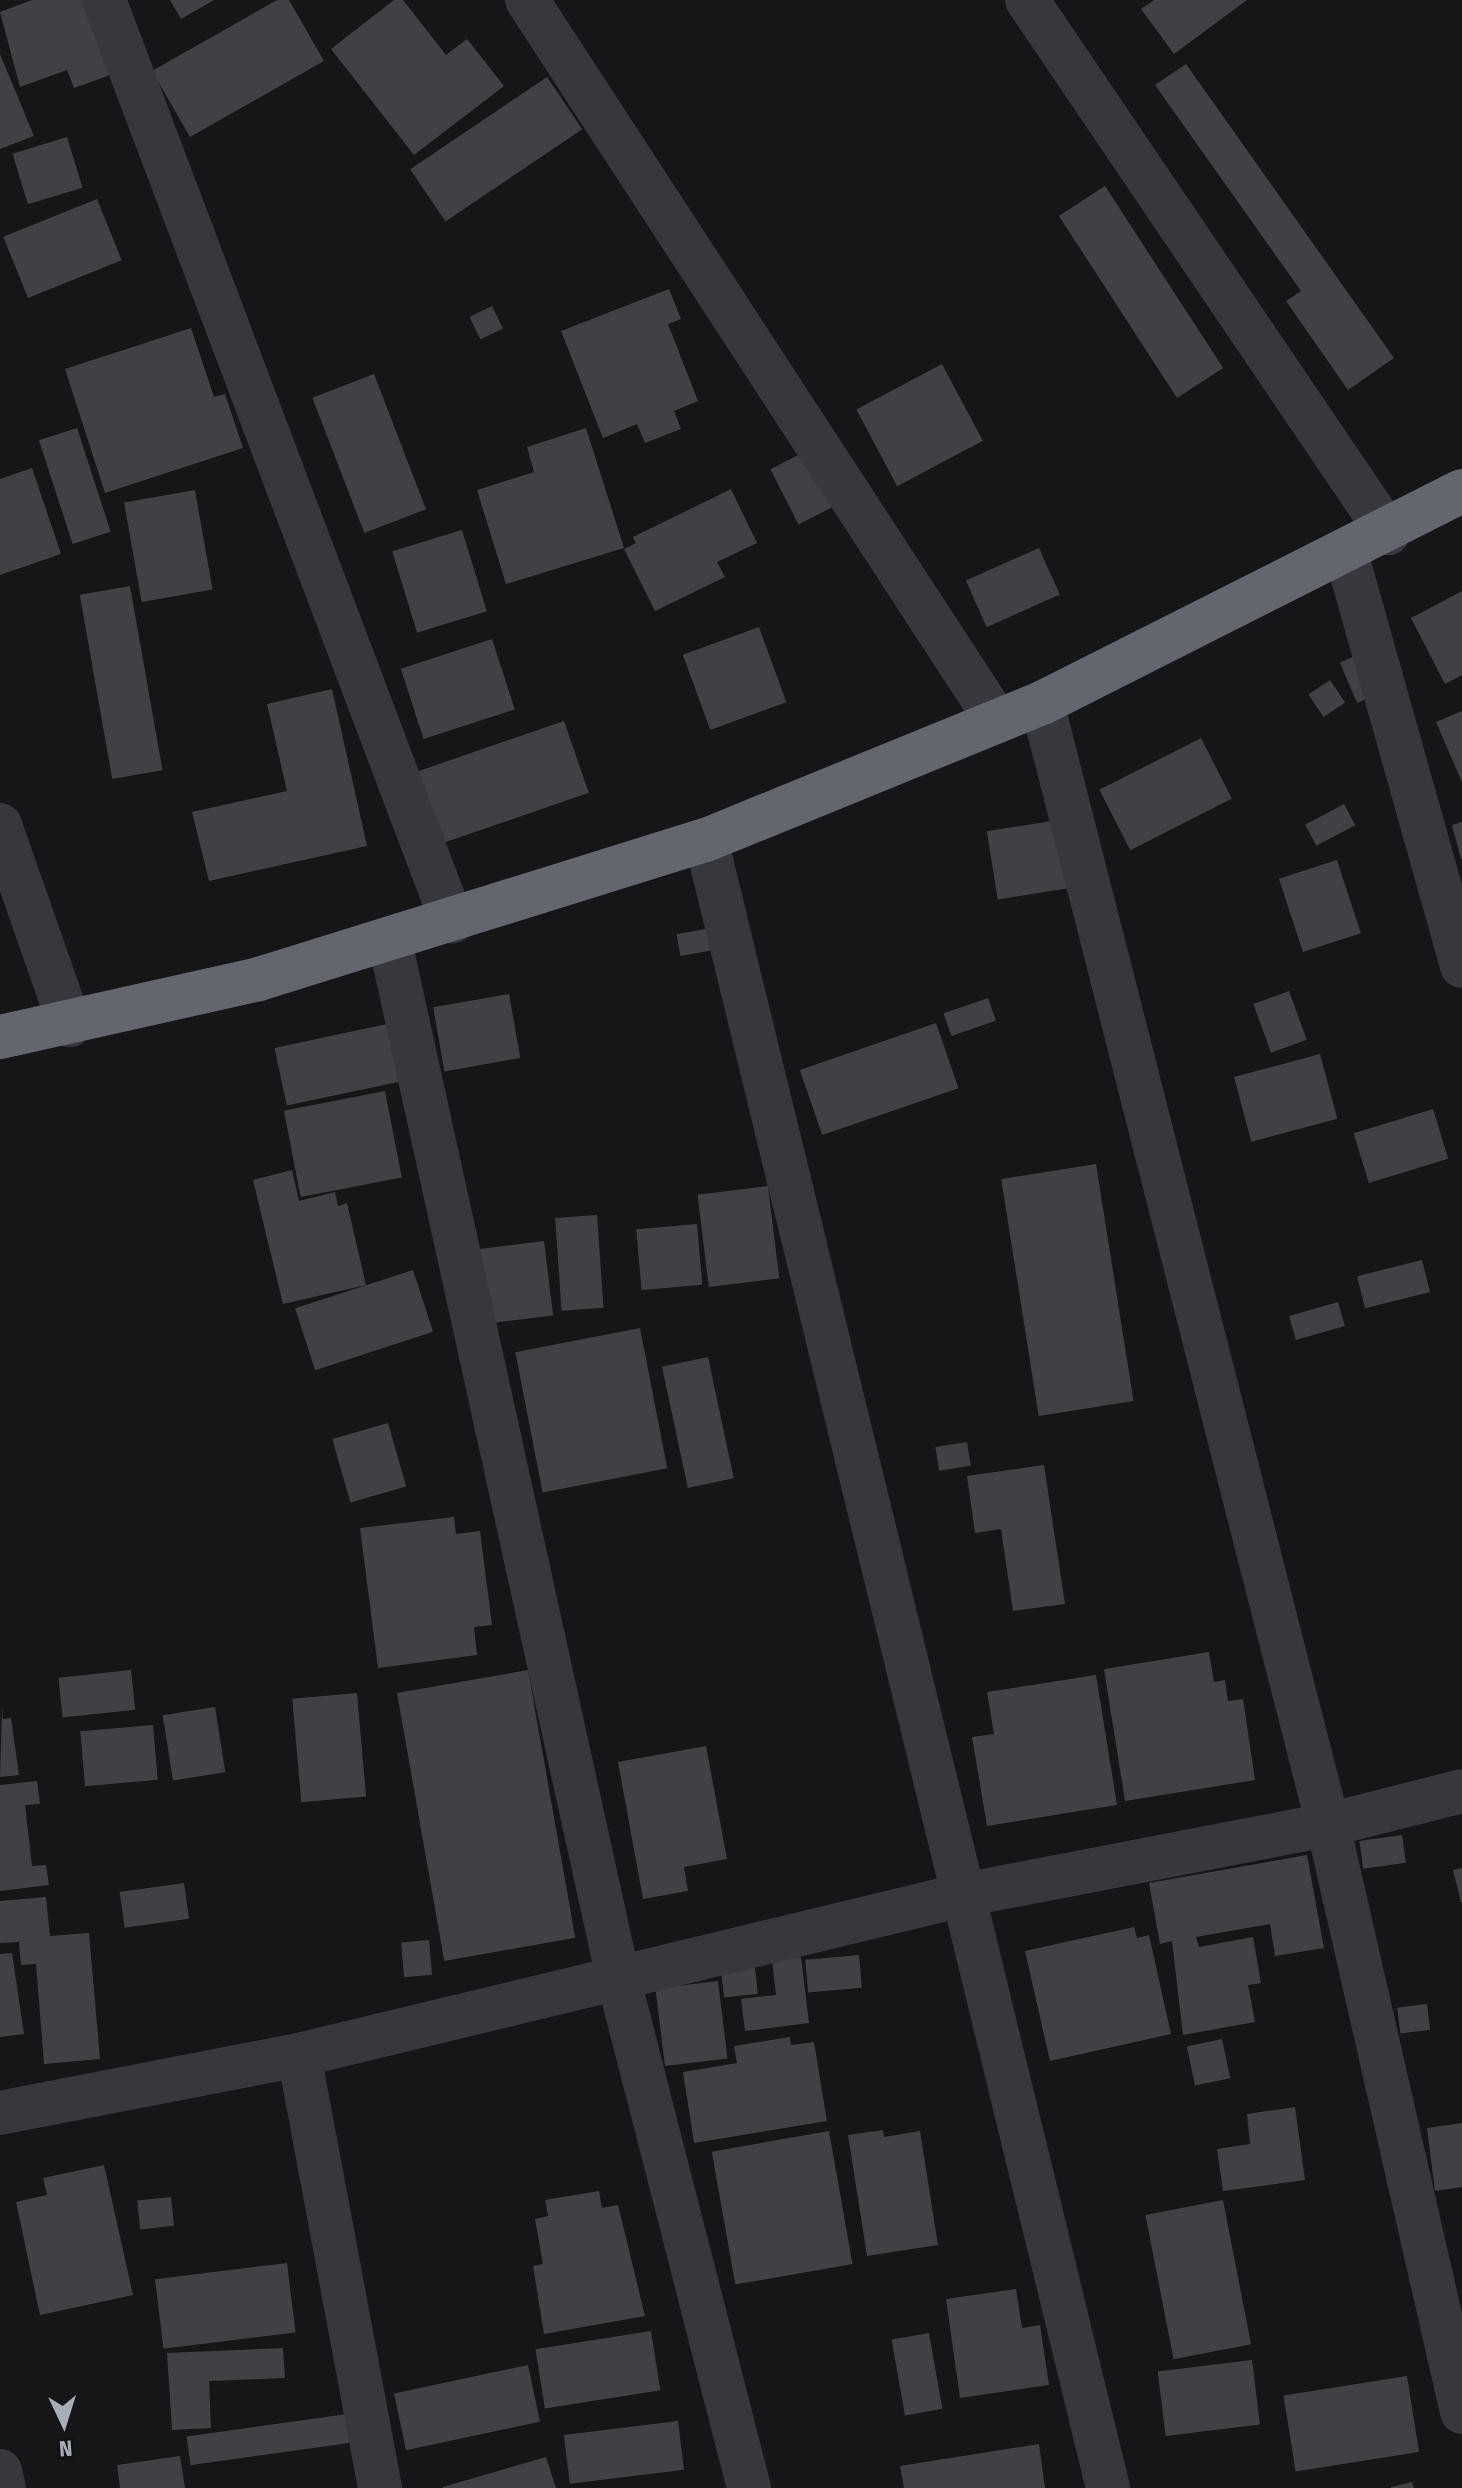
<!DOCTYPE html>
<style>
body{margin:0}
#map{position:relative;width:1462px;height:2488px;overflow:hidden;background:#161618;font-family:"Fira Sans Condensed",sans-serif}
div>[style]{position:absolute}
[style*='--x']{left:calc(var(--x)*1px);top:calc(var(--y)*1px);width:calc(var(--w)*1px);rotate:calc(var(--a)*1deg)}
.building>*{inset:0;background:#404145;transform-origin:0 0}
.street>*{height:44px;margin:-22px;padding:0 22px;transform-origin:22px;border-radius:22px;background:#37383d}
.highway>*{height:44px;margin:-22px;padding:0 22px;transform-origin:22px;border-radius:22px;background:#63666e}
span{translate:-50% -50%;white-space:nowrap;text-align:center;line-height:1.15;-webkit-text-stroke:8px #111113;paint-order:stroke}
.north{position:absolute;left:24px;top:2384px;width:80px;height:80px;-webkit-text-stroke:6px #111113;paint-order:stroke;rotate:176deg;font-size:22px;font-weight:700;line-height:32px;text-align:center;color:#a8adb8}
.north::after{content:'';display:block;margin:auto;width:28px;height:36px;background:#a8adb8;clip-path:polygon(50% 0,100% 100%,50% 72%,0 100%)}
</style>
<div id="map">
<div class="building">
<i style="clip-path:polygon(32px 0,86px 0,113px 74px,74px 88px,67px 70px,20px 87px,0 12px)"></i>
<i style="clip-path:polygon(170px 0,214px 0,181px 19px)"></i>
<i style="clip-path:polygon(277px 0,289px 0,324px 61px,190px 137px,152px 71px)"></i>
<i style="clip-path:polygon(394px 0,403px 0,446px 55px,467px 39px,504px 86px,414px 155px,331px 49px)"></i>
<i style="clip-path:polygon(1154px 0,1247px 0,1174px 54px,1141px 9px)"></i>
<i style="clip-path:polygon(0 54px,34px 136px,0 149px)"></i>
<i style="clip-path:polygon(1186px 64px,1394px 358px,1348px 390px,1286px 301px,1301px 291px,1155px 85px)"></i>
<i style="left:547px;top:77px;width:63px;height:165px;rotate:56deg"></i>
<i style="left:67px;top:137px;width:53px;height:57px;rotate:73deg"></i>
<i style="left:1105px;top:186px;width:217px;height:55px;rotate:57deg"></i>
<i style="left:97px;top:199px;width:66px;height:101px;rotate:68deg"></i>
<i style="clip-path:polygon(669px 289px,681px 319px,668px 324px,698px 401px,674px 411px,681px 429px,645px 443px,637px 424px,603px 438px,561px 331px)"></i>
<i style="left:492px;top:306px;width:25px;height:25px;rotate:64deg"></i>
<i style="clip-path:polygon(191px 328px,214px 397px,225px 394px,243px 448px,105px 493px,65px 369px)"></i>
<i style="left:942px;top:364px;width:87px;height:97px;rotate:62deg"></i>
<i style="left:374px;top:374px;width:145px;height:66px;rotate:69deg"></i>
<i style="left:77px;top:428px;width:109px;height:40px;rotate:72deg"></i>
<i style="clip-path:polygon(586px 428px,624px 548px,506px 584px,477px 490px,534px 472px,527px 447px)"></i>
<i style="left:806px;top:451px;width:62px;height:40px;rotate:63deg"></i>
<i style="clip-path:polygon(32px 468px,61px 554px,0 575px,0 479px)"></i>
<i style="clip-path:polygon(731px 489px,757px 543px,717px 562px,725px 577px,655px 611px,624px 549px,636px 543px,633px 537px)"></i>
<i style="left:195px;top:490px;width:101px;height:72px;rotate:80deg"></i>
<i style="left:462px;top:530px;width:85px;height:73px;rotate:73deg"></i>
<i style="left:1039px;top:548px;width:51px;height:80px;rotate:66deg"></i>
<i style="left:130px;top:586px;width:187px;height:51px;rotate:80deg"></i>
<i style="clip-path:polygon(1462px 591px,1462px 675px,1445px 684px,1411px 618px)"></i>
<i style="left:759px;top:627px;width:80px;height:81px;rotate:70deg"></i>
<i style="left:492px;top:639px;width:74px;height:96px;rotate:72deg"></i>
<i style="left:1362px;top:653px;width:44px;height:24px;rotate:67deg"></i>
<i style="left:1330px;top:680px;width:27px;height:26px;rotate:56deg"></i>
<i style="clip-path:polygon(332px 689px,367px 846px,209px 881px,192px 812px,287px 791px,267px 704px)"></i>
<i style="clip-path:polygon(1462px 711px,1462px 782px,1436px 722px)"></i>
<i style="left:564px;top:721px;width:76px;height:162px;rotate:71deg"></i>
<i style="left:1201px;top:738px;width:68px;height:114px;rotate:63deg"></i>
<i style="left:1344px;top:804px;width:24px;height:44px;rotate:62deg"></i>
<i style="left:1058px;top:820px;width:69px;height:72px;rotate:81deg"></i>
<i style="clip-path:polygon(1462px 822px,1462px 859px,1461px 859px,1452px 825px)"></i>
<i style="left:1337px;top:860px;width:77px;height:61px;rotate:72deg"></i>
<i style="left:712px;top:928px;width:22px;height:36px;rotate:80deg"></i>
<i style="left:1289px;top:991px;width:52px;height:38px;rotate:70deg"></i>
<i style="left:509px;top:994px;width:65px;height:77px;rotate:80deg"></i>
<i style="left:988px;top:998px;width:24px;height:47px;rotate:71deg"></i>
<i style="left:936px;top:1023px;width:69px;height:144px;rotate:71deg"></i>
<i style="left:387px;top:1024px;width:59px;height:115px;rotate:78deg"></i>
<i style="left:1320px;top:1054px;width:67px;height:89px;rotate:75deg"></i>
<i style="left:385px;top:1091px;width:88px;height:103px;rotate:79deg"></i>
<i style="left:1433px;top:1109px;width:52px;height:83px;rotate:73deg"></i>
<i style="left:1096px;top:1164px;width:240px;height:96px;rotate:81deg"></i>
<i style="clip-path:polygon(292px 1170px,299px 1201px,335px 1192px,338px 1206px,347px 1203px,366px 1285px,283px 1304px,253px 1180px)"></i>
<i style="left:768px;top:1186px;width:93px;height:71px;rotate:83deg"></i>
<i style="left:597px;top:1215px;width:93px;height:42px;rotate:86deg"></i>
<i style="left:697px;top:1224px;width:61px;height:61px;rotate:85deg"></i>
<i style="left:544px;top:1241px;width:75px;height:69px;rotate:83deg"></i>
<i style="left:1422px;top:1260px;width:33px;height:67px;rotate:76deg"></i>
<i style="left:413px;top:1270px;width:65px;height:124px;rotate:72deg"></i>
<i style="left:1338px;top:1302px;width:25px;height:51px;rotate:74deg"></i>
<i style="left:640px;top:1328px;width:143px;height:127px;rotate:79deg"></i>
<i style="left:708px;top:1357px;width:124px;height:47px;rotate:78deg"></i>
<i style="left:388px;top:1423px;width:66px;height:58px;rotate:74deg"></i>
<i style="left:967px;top:1442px;width:24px;height:32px;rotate:81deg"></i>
<i style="clip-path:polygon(1044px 1465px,1065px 1604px,1013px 1611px,1001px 1529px,975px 1533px,967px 1476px)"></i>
<i style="clip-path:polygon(454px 1517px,456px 1534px,480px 1531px,492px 1625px,474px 1627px,477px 1655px,378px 1668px,360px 1528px)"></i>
<i style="clip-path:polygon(1209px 1652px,1214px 1682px,1225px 1680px,1228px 1701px,1243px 1699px,1255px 1780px,1125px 1801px,1104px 1669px)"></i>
<i style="left:131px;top:1670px;width:40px;height:73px;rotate:84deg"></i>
<i style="left:528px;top:1670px;width:272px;height:133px;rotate:80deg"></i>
<i style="clip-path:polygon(1096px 1675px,1117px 1805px,987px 1826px,972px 1737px,994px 1734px,987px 1692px)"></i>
<i style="left:357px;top:1693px;width:104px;height:65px;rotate:85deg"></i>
<i style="left:215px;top:1707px;width:66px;height:53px;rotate:81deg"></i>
<i style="clip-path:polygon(2px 1708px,3px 1719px,11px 1718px,19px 1775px,0 1777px)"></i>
<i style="left:153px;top:1725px;width:55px;height:73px;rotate:85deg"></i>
<i style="clip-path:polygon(706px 1746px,727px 1859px,684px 1867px,688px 1891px,643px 1899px,618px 1762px)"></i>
<i style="clip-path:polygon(37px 1781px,40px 1804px,25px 1805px,32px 1866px,46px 1865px,49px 1885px,0 1891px,0 1785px)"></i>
<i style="left:1402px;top:1835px;width:28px;height:43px;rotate:82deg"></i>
<i style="clip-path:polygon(1307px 1855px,1324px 1948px,1275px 1956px,1270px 1924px,1196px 1937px,1199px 1947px,1253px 1937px,1261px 1983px,1248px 1985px,1255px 2022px,1183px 2035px,1172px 1941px,1160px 1944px,1149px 1883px)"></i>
<i style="clip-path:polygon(1462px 1868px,1462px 1902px,1461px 1902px,1453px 1870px)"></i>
<i style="left:184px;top:1883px;width:36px;height:65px;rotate:82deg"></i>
<i style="clip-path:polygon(46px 1897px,50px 1936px,89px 1933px,100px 2059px,44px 2064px,36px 1964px,21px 1965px,19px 1942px,0 1943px,0 1901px)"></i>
<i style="clip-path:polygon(1134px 1927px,1137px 1938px,1149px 1935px,1171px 2034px,1050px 2061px,1025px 1951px)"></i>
<i style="left:429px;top:1940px;width:35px;height:28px;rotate:85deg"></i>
<i style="clip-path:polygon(12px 1953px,24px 2034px,0 2037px,0 1954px)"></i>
<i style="left:859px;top:1955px;width:33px;height:54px;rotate:85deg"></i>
<i style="clip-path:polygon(801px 1957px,809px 2023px,745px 2031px,741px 1999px,776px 1995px,772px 1960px)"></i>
<i style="left:755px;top:1967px;width:27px;height:34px;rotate:84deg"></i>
<i style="left:718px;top:1981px;width:78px;height:63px;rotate:83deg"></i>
<i style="left:1427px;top:2004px;width:26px;height:30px;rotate:83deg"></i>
<i style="clip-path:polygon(790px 2037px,791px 2045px,814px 2042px,827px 2121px,694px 2143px,683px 2072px,737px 2063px,734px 2046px)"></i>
<i style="left:1222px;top:2039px;width:40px;height:36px;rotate:78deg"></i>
<i style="clip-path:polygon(1295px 2107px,1305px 2180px,1223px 2191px,1217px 2149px,1250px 2144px,1247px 2114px)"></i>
<i style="clip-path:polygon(1462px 2123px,1462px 2187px,1435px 2191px,1427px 2128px)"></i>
<i style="clip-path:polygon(883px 2130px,884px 2137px,920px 2131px,938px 2245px,867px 2256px,848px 2135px)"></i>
<i style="left:829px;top:2131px;width:135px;height:119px;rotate:80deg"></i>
<i style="clip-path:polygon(104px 2165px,133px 2295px,40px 2315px,16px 2202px,47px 2195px,43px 2178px)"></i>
<i style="clip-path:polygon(599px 2191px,602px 2208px,618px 2205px,645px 2316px,544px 2334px,533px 2266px,543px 2264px,535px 2219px,548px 2216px,545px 2200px)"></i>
<i style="left:171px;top:2197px;width:29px;height:34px;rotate:84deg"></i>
<i style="left:1223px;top:2200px;width:147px;height:79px;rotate:79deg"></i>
<i style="left:287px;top:2263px;width:70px;height:133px;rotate:83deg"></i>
<i style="clip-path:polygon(1016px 2289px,1022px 2328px,1040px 2325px,1049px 2385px,960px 2398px,946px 2299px)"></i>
<i style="left:651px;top:2331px;width:60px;height:117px;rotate:81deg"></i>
<i style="left:929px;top:2333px;width:77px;height:38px;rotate:80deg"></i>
<i style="clip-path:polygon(283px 2348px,285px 2378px,209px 2381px,211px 2428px,172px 2430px,167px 2353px)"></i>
<i style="left:1252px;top:2360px;width:65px;height:95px;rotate:83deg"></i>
<i style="left:528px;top:2365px;width:58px;height:137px;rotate:78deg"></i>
<i style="left:1407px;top:2376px;width:77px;height:125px;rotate:81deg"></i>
<i style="left:347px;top:2414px;width:29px;height:162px;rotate:82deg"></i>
<i style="left:678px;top:2421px;width:49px;height:115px;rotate:83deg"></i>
<i style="clip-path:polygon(1039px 2444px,1045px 2488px,904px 2488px,900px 2466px)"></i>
<i style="clip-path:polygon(180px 2456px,185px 2488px,120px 2488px,117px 2465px)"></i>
<i style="clip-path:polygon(546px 2457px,556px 2488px,443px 2488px,443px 2487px)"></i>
<i style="clip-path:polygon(1412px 2482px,1414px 2488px,1391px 2488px,1391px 2487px)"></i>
</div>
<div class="street">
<i style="--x:104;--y:0;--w:985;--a:69.3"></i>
<i style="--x:527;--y:0;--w:861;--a:56.9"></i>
<i style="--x:1027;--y:0;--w:644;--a:55.89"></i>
<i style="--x:1346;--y:553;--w:429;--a:74.3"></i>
<i style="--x:1042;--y:703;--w:1158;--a:75.7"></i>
<i style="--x:1328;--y:1825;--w:602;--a:77.14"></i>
<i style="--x:0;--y:825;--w:212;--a:70.7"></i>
<i style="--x:706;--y:840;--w:1696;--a:76.29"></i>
<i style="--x:390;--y:942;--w:1060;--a:77.58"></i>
<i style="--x:618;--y:1977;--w:528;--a:75.62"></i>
<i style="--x:299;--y:2055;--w:441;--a:79.4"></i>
<i style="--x:0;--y:2113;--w:305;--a:-11"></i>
<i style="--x:299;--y:2055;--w:683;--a:-13.55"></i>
<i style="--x:963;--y:1895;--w:372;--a:-10.9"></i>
<i style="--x:1328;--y:1825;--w:138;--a:-14.2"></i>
<i style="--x:0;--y:2471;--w:17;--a:77"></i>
</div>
<div class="highway">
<i style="--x:0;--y:1037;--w:265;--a:-12.6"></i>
<i style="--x:259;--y:979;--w:468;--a:-17.3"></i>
<i style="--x:706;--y:840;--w:363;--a:-22.2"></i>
<i style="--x:1042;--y:703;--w:470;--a:-26.8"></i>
</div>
<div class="north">N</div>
</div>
